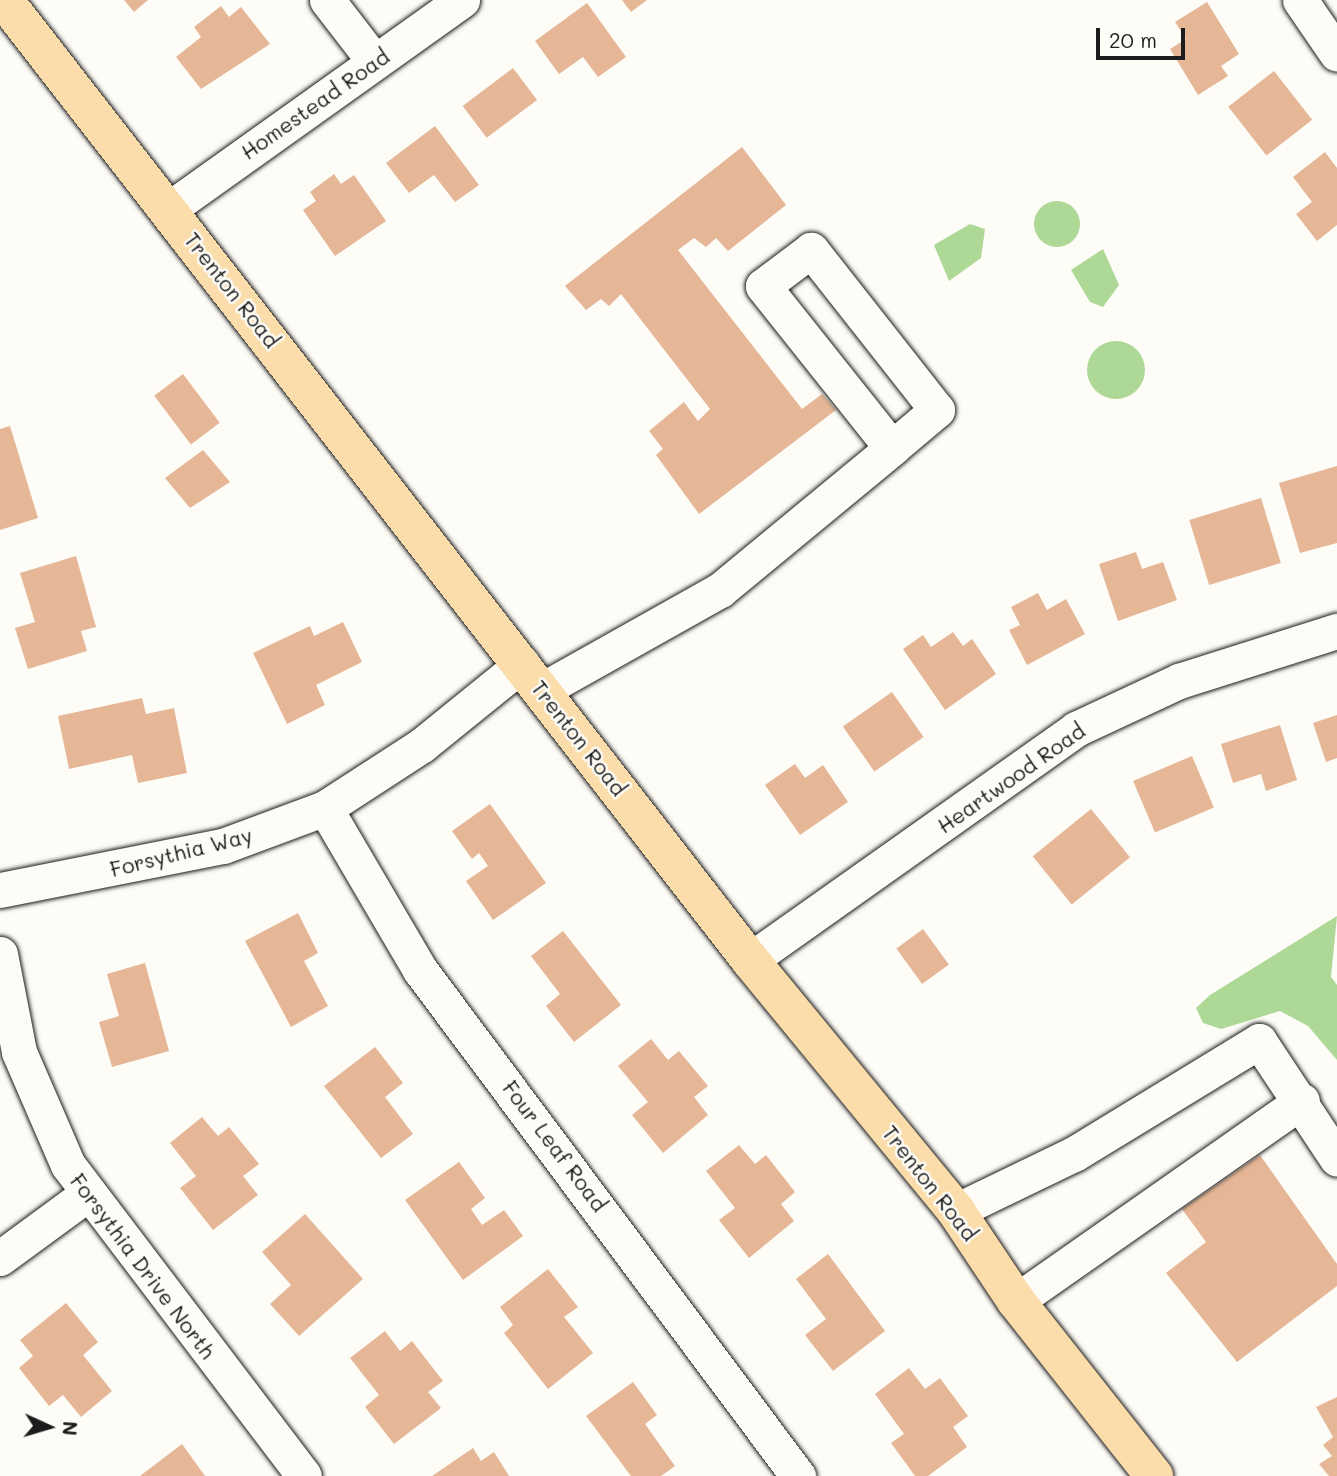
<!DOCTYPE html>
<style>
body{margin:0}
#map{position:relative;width:1337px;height:1476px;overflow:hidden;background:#fdfcf7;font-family:Mali,sans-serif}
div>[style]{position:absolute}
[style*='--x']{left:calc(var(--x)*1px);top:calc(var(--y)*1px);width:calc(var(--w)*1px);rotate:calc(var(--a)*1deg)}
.green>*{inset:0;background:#aed895}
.round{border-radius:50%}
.building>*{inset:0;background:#e5b796;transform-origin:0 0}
.roads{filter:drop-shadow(0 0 2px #1c1c1c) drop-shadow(0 0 2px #1c1c1c)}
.minor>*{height:35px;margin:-17.5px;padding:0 17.5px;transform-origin:17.5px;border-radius:17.5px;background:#fdfcf7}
.major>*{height:38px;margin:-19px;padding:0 19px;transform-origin:19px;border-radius:19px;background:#fbddab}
span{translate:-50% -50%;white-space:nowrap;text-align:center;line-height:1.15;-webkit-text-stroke:5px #fdfcf7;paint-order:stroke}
.street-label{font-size:21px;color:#1c1c1c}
.north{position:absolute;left:14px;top:1392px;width:70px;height:70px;-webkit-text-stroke:5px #fdfcf7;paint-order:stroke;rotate:94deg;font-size:19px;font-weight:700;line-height:28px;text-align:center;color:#1c1c1c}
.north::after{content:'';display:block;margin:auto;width:24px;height:32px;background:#1c1c1c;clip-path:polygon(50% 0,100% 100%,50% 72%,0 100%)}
.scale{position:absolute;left:1096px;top:28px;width:89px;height:32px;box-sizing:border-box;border:4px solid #1c1c1c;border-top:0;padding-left:9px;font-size:21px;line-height:24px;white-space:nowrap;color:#1c1c1c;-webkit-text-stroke:5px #fdfcf7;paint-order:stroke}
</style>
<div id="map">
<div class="green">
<i class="round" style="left:1034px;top:201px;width:46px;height:46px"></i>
<i style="clip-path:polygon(970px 224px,985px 229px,981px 258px,949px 281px,934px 245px)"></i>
<i style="clip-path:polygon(1103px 249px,1119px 285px,1103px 307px,1090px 302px,1071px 270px)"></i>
<i class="round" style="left:1087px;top:341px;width:58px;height:58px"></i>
<i style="clip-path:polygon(1337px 916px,1331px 977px,1337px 985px,1337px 1060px,1308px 1026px,1280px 1011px,1221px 1029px,1203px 1023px,1196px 1008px,1210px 995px)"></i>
</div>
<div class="building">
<i style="clip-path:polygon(124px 0,148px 0,134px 12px)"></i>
<i style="clip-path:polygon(622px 0,647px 0,631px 12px)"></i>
<i style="clip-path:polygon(1207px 2px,1239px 54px,1221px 66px,1228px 76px,1198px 95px,1170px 49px,1186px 39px,1175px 22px)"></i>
<i style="clip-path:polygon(587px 3px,626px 57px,598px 77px,583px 57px,559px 74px,535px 41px)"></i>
<i style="clip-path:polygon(221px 6px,229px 17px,241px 7px,270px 44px,201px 89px,176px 57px,201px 37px,194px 27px)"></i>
<i style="left:513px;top:68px;width:40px;height:63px;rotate:53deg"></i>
<i style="left:1274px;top:71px;width:62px;height:58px;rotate:52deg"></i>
<i style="clip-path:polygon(435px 126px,479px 185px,455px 202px,434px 175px,409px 193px,386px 163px)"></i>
<i style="clip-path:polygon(742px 147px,786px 205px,728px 251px,716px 238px,706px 247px,694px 238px,678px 250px,802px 409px,822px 394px,836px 410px,699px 514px,656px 455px,663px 449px,649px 431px,684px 402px,698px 421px,710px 409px,621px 294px,609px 306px,601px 299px,586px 310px,565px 286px)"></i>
<i style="clip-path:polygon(1325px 152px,1337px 168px,1337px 225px,1317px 241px,1296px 214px,1312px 202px,1293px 177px)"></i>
<i style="clip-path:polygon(334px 174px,341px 184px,354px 175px,386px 221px,335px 256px,303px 210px,316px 201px,310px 192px)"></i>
<i style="left:183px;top:374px;width:61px;height:36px;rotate:53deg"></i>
<i style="clip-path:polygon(10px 426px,38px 518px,0 530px,0 429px)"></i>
<i style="clip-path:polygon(203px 450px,230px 482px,190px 508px,165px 478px)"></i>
<i style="clip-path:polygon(1337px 466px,1337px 543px,1300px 553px,1279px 483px)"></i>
<i style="left:1261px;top:498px;width:68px;height:75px;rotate:73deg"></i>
<i style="clip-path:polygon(1136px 552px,1142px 569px,1163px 562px,1177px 600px,1118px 621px,1099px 564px)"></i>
<i style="clip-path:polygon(76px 556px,96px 627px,81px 631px,87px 651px,28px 669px,15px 628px,35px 622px,20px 573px)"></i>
<i style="clip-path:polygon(1038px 593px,1047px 610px,1066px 599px,1085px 634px,1027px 665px,1009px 630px,1020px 625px,1011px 607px)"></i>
<i style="clip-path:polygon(343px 622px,362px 662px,316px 685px,325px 705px,287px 724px,253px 653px,310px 626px,314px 636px)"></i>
<i style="clip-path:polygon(953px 632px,963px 646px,972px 639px,996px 674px,945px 710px,903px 649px,923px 635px,931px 647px)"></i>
<i style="left:892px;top:692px;width:55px;height:60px;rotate:55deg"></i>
<i style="clip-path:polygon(142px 698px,146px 714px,174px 708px,187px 773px,138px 783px,132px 755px,69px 769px,58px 716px)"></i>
<i style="clip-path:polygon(1337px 715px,1337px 758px,1326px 762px,1313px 723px)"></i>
<i style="clip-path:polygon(1280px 725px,1297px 780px,1266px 791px,1261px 774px,1233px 783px,1221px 744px)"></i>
<i style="left:1192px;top:756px;width:56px;height:64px;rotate:67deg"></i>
<i style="clip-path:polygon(795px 764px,805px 778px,823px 765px,848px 802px,800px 835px,765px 785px)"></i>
<i style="clip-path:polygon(490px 804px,546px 883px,493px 920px,466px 881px,488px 866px,479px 853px,472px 859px,452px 831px)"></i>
<i style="left:1091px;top:809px;width:62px;height:75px;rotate:51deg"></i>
<i style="clip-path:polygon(298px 913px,318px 953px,304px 961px,328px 1006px,291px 1027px,245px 941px)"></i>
<i style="left:923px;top:929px;width:44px;height:33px;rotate:54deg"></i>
<i style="clip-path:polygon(563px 931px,621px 1005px,574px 1042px,546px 1006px,560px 994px,531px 956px)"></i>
<i style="clip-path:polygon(145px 963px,169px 1051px,112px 1067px,99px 1022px,119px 1016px,107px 974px)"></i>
<i style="clip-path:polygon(651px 1039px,668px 1060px,679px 1051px,708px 1086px,694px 1097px,708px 1115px,663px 1153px,632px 1115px,648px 1102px,618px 1066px)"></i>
<i style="clip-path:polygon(375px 1047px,403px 1083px,385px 1097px,413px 1134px,381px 1158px,324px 1086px)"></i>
<i style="clip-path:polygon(202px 1117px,218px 1136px,229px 1127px,259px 1164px,243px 1176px,258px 1195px,213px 1230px,180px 1188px,196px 1176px,170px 1143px)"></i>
<i style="clip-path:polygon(739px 1145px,755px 1164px,766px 1155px,795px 1192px,781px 1204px,794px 1221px,749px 1258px,719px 1220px,735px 1208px,706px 1171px)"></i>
<i style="clip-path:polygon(1260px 1155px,1337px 1264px,1337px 1286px,1237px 1362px,1166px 1273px,1206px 1242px,1182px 1209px)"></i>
<i style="clip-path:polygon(459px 1162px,485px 1198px,471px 1209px,482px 1225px,504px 1210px,523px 1236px,463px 1280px,405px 1200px)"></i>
<i style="clip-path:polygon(305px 1214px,363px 1279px,299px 1336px,270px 1304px,291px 1285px,262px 1252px)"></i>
<i style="clip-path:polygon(828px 1254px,885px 1331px,833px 1371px,805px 1335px,826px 1319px,796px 1279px)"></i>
<i style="clip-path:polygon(548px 1269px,578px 1307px,564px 1317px,593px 1353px,548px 1389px,504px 1333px,513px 1325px,500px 1307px)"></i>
<i style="clip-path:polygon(66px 1303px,98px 1342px,83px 1355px,112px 1391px,81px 1417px,63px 1395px,49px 1406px,19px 1368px,33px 1356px,20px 1340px)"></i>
<i style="clip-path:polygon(385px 1331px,400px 1351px,412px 1341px,443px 1381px,428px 1392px,441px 1408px,394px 1444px,365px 1407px,379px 1395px,350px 1358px)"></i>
<i style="clip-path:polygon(909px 1368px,925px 1389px,940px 1378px,968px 1416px,953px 1427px,967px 1447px,928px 1476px,915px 1476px,891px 1443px,904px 1434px,875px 1394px)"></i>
<i style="clip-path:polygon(633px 1382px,657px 1415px,645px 1424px,675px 1466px,661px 1476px,631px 1476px,586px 1416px)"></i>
<i style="clip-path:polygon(1337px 1397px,1337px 1476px,1329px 1476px,1319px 1464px,1332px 1456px,1323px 1445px,1333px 1437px,1316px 1407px)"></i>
<i style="clip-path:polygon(182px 1444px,205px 1476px,140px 1476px)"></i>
<i style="clip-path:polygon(473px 1448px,481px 1461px,494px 1452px,509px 1476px,432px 1476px)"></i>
</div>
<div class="roads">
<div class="minor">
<i style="--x:327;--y:0;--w:78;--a:52.3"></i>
<i style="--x:1300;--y:0;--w:65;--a:55.6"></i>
<i style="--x:169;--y:209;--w:360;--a:-35.5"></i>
<i style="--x:542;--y:690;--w:204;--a:-29.3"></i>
<i style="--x:720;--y:590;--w:223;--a:-39.5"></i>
<i style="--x:892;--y:448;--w:59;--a:-40.2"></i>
<i style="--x:937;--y:410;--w:204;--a:-128.2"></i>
<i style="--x:811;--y:250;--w:60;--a:143.1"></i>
<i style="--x:763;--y:286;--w:207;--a:51.5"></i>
<i style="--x:325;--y:808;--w:188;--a:59.6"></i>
<i style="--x:420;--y:970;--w:632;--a:53.24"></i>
<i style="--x:0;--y:890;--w:227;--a:-11.2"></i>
<i style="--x:223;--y:846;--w:109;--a:-20.4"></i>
<i style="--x:325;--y:808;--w:116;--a:-33"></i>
<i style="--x:422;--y:745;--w:129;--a:-39"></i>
<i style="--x:0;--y:954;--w:100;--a:79"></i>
<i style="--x:19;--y:1052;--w:123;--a:66.6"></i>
<i style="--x:68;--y:1165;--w:390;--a:52.8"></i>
<i style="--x:750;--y:960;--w:400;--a:-35.3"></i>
<i style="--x:1076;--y:729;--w:114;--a:-25"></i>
<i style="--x:1179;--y:681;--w:166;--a:-17.6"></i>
<i style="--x:956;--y:1211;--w:131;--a:-25.8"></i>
<i style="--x:1074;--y:1154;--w:217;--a:-31.4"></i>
<i style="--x:1259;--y:1041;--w:141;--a:56.5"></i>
<i style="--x:0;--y:1258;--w:108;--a:-36.3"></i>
<i style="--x:1016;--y:1301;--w:349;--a:-35"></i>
</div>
<div class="major">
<i style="--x:4;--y:0;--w:1216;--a:52.15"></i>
<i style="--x:750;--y:960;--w:325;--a:50.6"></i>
<i style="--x:956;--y:1211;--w:108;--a:56.3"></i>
<i style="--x:1016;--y:1301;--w:223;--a:51.7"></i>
</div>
</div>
<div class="street-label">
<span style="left:315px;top:104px;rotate:-35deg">Homestead Road</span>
<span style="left:232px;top:290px;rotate:52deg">Trenton Road</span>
<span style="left:579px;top:738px;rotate:52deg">Trenton Road</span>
<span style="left:1011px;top:778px;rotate:-35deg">Heartwood Road</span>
<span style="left:181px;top:852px;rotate:-14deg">Forsythia Way</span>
<span style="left:555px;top:1146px;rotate:53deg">Four Leaf Road</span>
<span style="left:930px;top:1183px;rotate:52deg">Trenton Road</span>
<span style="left:143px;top:1266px;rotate:53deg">Forsythia Drive North</span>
</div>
<div class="north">N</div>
<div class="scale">20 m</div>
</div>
